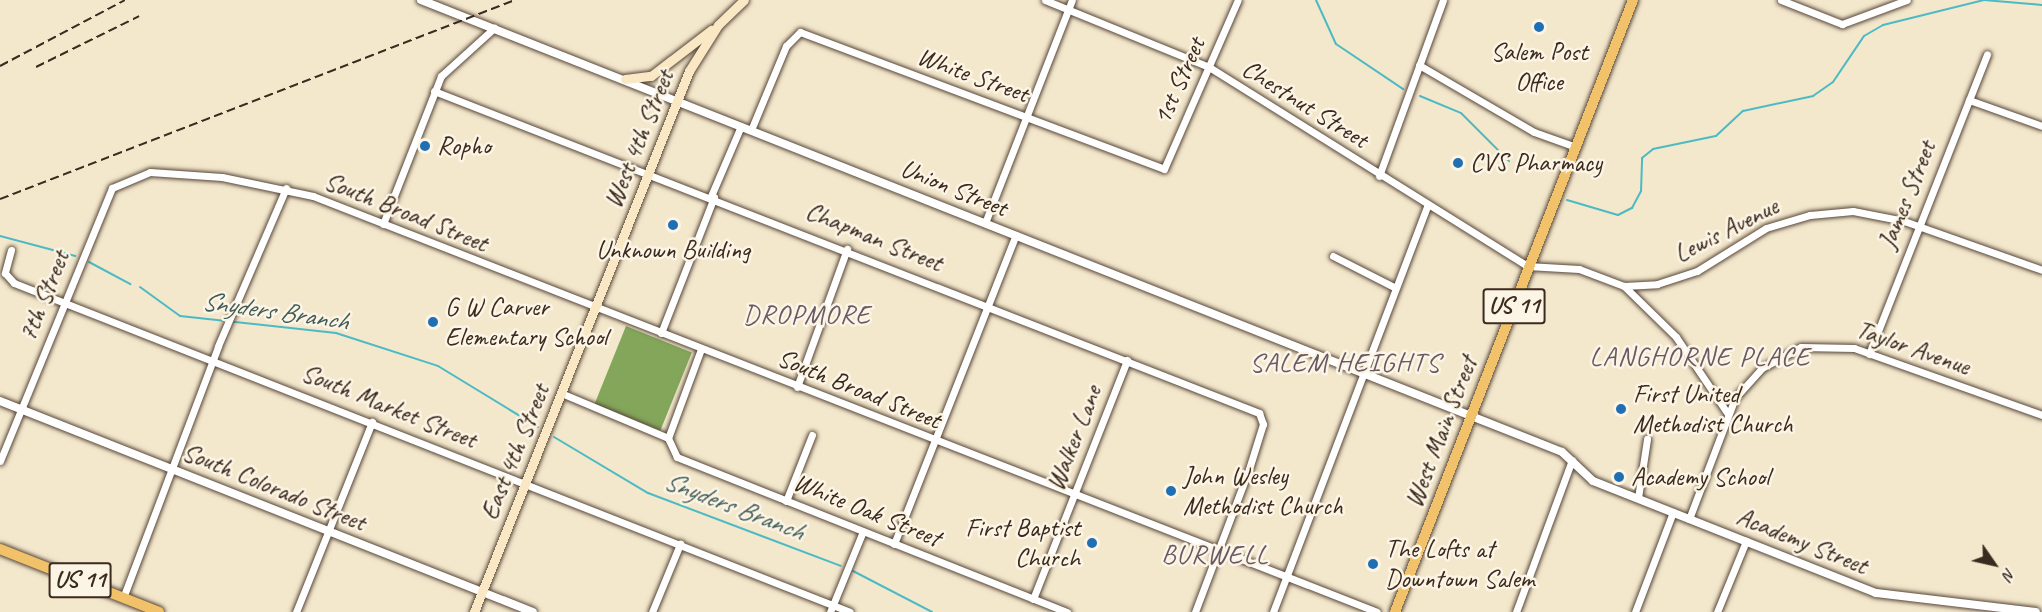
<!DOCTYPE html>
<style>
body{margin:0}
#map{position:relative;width:2042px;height:612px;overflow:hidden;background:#f3e7cc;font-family:Caveat,sans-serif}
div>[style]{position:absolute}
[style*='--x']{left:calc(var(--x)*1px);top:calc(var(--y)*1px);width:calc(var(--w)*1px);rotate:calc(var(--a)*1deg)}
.forest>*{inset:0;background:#83a65b;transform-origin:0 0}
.stream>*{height:2px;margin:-1px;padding:0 1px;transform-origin:1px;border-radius:1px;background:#4cbac4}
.roads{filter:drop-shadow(0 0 2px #574638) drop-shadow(0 0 2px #574638)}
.minor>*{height:7px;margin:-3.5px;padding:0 3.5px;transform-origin:3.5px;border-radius:3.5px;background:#fff}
.tertiary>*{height:8px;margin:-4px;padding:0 4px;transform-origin:4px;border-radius:4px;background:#fff}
.secondary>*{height:9px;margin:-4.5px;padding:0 4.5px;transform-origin:4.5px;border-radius:4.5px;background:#fae7c3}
.primary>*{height:10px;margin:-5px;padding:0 5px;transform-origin:5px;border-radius:5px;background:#f2c26a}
.rail>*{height:2px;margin-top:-1px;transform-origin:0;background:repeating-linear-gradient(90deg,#3b2a1e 0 9px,transparent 0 13.5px)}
.dots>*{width:16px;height:16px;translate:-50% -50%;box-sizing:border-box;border:3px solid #fcf5e5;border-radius:50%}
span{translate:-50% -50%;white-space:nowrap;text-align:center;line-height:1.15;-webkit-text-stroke:5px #fcf5e5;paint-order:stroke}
.shield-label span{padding:2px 4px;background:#fcf5e5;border:2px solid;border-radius:4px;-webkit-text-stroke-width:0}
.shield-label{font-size:24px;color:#3b2a1e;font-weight:700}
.poi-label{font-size:26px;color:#3b2a1e}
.left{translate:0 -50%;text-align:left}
.right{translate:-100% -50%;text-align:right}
.street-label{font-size:26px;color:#3b2a1e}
.water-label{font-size:27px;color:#415c58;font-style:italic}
.neighbourhood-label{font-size:27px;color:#695964;letter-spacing:1.5px}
.north{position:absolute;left:1964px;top:534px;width:60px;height:60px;-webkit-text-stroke:4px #fcf5e5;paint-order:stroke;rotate:124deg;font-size:16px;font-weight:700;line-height:24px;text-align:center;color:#3b2a1e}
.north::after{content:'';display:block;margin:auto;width:21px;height:27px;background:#3b2a1e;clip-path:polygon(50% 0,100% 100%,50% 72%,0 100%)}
</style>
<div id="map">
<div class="forest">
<i style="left:626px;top:326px;width:71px;height:84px;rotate:22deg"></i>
</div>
<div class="stream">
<i style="--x:1316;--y:0;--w:48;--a:65.6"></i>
<i style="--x:1336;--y:44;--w:81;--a:33.9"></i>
<i style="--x:1420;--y:96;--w:44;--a:22.5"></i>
<i style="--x:1461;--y:113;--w:68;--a:45"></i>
<i style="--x:1567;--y:200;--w:53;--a:16.4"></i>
<i style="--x:1618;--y:215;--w:16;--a:-27"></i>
<i style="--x:1632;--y:208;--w:19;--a:-62"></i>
<i style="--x:1641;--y:191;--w:33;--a:-88"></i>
<i style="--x:1642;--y:158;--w:14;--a:-39"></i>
<i style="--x:1653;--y:149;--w:64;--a:-11.7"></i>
<i style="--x:1716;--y:136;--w:37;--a:-43"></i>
<i style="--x:1743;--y:111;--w:72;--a:-12.1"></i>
<i style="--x:1813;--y:96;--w:24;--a:-35"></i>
<i style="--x:1833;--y:82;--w:55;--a:-56"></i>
<i style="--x:1864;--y:36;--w:22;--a:-30"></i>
<i style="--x:1883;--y:25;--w:104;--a:-13.9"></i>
<i style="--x:1984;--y:0;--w:58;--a:4.9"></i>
<i style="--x:0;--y:236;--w:78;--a:14.9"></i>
<i style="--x:89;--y:262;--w:47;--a:28.2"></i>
<i style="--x:140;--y:287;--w:49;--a:35.9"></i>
<i style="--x:180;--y:316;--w:157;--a:6.2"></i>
<i style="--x:336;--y:333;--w:107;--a:17.9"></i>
<i style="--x:438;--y:366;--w:117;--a:31.4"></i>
<i style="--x:554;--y:437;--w:109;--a:30.8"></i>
<i style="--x:648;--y:493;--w:206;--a:20.7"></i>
<i style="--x:853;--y:571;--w:89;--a:27.4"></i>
</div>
<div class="roads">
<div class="minor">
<i style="--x:1045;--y:0;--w:177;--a:22.2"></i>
<i style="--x:1209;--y:67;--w:375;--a:32"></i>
<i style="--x:1527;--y:266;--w:52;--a:3.3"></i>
<i style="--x:1579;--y:269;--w:48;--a:20.7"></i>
<i style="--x:1624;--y:286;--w:33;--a:-3"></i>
<i style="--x:1657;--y:284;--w:42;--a:-18"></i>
<i style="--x:1697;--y:271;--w:81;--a:-31.9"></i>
<i style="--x:1766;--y:228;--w:46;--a:-16.5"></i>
<i style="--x:1810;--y:215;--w:43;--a:-5.3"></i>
<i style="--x:1853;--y:211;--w:52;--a:11.1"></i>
<i style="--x:1904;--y:221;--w:146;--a:19.5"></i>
<i style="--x:1781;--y:0;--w:66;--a:21.5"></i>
<i style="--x:1842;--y:24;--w:69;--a:-20.3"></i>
<i style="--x:1419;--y:65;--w:133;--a:30.2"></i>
<i style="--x:1534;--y:132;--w:45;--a:19.7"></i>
<i style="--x:434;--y:91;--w:886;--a:21.32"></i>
<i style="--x:1259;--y:413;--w:12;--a:70"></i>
<i style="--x:1263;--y:424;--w:47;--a:107.3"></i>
<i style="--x:1249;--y:469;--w:153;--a:110.7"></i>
<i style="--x:1969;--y:100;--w:77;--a:19.6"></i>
<i style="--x:751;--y:130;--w:91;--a:-67.4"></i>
<i style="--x:786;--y:46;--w:20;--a:-45"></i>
<i style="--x:800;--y:32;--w:389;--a:20.6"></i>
<i style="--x:1164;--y:169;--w:184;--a:-66.4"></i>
<i style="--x:1379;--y:176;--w:187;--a:-70"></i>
<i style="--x:711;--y:196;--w:76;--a:-66.8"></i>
<i style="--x:985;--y:223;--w:239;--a:-68.7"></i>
<i style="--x:383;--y:224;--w:159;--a:-68.6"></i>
<i style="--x:441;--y:76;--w:72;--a:-42.2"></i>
<i style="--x:11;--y:250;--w:24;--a:105"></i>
<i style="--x:5;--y:273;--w:13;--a:48"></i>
<i style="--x:14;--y:283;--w:898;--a:21.48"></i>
<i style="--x:1333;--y:256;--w:68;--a:26.9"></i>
<i style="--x:1624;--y:286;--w:73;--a:44.4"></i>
<i style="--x:1676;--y:337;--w:93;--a:56"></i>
<i style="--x:661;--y:333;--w:146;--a:-68.7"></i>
<i style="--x:701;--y:349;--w:95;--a:110.3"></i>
<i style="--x:668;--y:438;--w:21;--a:65"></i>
<i style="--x:677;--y:457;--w:420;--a:21.7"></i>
<i style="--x:1869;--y:354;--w:322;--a:-68.5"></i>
<i style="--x:797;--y:387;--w:147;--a:-70.1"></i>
<i style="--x:561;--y:393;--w:116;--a:22.8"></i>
<i style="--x:0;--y:461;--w:295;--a:-67.7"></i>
<i style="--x:112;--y:188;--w:41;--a:-22.8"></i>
<i style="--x:150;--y:172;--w:72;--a:4"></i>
<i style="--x:222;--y:177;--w:93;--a:11.8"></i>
<i style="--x:313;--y:196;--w:1142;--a:21.35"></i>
<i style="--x:1638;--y:498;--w:60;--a:-81.3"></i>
<i style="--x:786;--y:501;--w:71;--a:-68.5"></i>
<i style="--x:1689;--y:519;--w:129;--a:-69.2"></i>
<i style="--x:1735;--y:398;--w:40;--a:-48"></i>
<i style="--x:1762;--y:368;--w:44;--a:-28.3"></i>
<i style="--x:1801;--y:347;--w:53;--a:1.1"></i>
<i style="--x:1854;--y:348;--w:200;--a:19.6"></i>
<i style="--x:894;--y:544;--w:332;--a:-68.5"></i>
<i style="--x:123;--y:598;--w:269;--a:-69.3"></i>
<i style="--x:218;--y:346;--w:172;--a:-66.7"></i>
<i style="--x:1033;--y:599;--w:257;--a:-68.5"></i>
<i style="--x:296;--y:612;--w:205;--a:-68.2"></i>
<i style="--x:652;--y:612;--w:74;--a:-67.6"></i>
<i style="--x:830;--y:612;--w:87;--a:-67.8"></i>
<i style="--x:1273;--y:612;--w:434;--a:-69.2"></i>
<i style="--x:1516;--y:612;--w:162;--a:-69.8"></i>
<i style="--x:1635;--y:612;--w:107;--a:-69.2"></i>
<i style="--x:1717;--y:612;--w:77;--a:-67.8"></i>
</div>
<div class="tertiary">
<i style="--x:421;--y:0;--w:1227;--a:21.61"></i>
<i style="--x:1562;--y:452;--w:42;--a:43.1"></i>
<i style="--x:1593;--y:481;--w:304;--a:21.6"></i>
<i style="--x:1876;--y:593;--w:161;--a:6.8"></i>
<i style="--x:0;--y:401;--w:573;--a:21.6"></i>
</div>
<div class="secondary">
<i style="--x:625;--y:79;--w:26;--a:-7"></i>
<i style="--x:651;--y:76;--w:76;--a:-37.5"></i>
<i style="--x:474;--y:612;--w:582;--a:-68.33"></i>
<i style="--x:689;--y:71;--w:54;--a:-57.8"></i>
<i style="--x:718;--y:25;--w:36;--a:-44"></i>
</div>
<div class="primary">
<i style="--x:0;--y:549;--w:171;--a:21.6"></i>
<i style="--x:1395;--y:612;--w:657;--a:-68.75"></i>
</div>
</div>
<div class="rail">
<i style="--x:0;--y:66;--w:141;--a:-27.8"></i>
<i style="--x:36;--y:67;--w:115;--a:-26.3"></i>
<i style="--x:0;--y:199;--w:552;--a:-21.13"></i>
</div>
<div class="dots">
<i style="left:1539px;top:27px;background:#1f6fb2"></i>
<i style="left:425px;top:146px;background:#1f6fb2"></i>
<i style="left:1458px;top:163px;background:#1f6fb2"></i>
<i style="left:673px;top:225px;background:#1f6fb2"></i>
<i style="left:433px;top:322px;background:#1f6fb2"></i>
<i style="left:1621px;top:409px;background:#1f6fb2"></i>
<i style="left:1619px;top:477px;background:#1f6fb2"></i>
<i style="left:1171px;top:491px;background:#1f6fb2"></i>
<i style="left:1092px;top:543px;background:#1f6fb2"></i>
<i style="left:1373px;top:564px;background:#1f6fb2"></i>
</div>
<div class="shield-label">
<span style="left:1514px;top:306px">US 11</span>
<span style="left:80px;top:580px">US 11</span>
</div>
<div class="poi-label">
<span style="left:1539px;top:67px">Salem Post<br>Office</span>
<span class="left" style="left:437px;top:146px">Ropho</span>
<span class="left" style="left:1470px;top:163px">CVS Pharmacy</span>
<span style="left:673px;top:250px">Unknown Building</span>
<span class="left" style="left:445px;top:322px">G W Carver<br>Elementary School</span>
<span class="left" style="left:1633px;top:409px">First United<br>Methodist Church</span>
<span class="left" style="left:1183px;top:491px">John Wesley<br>Methodist Church</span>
<span class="left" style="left:1631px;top:477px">Academy School</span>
<span class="right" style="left:1080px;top:543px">First Baptist<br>Church</span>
<span class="left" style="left:1385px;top:564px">The Lofts at<br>Downtown Salem</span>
</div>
<div class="street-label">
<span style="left:973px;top:75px;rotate:20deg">White Street</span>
<span style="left:1179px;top:81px;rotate:-66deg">1st Street</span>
<span style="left:1305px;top:104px;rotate:32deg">Chestnut Street</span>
<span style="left:639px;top:139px;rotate:-68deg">West 4th Street</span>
<span style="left:954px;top:188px;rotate:22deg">Union Street</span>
<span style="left:1907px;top:195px;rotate:-68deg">James Street</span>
<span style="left:406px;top:212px;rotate:22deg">South Broad Street</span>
<span style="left:1726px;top:230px;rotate:-27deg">Lewis Avenue</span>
<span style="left:874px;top:237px;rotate:22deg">Chapman Street</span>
<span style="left:44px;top:296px;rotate:-68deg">7th Street</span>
<span style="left:1913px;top:348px;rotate:19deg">Taylor Avenue</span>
<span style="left:859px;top:389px;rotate:22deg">South Broad Street</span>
<span style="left:389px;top:406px;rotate:22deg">South Market Street</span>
<span style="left:1441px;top:432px;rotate:-69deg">West Main Street</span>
<span style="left:1074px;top:438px;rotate:-69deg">Walker Lane</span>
<span style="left:515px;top:452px;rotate:-68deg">East 4th Street</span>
<span style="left:274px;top:487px;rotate:22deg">South Colorado Street</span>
<span style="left:867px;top:510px;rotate:22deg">White Oak Street</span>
<span style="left:1802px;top:541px;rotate:22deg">Academy Street</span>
</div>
<div class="water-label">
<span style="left:275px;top:311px;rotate:8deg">Snyders Branch</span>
<span style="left:734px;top:506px;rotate:21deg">Snyders Branch</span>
</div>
<div class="neighbourhood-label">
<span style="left:807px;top:315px">DROPMORE</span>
<span style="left:1700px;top:357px">LANGHORNE PLACE</span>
<span style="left:1345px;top:363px">SALEM HEIGHTS</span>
<span style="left:1215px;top:555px">BURWELL</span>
</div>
<div class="north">N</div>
</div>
